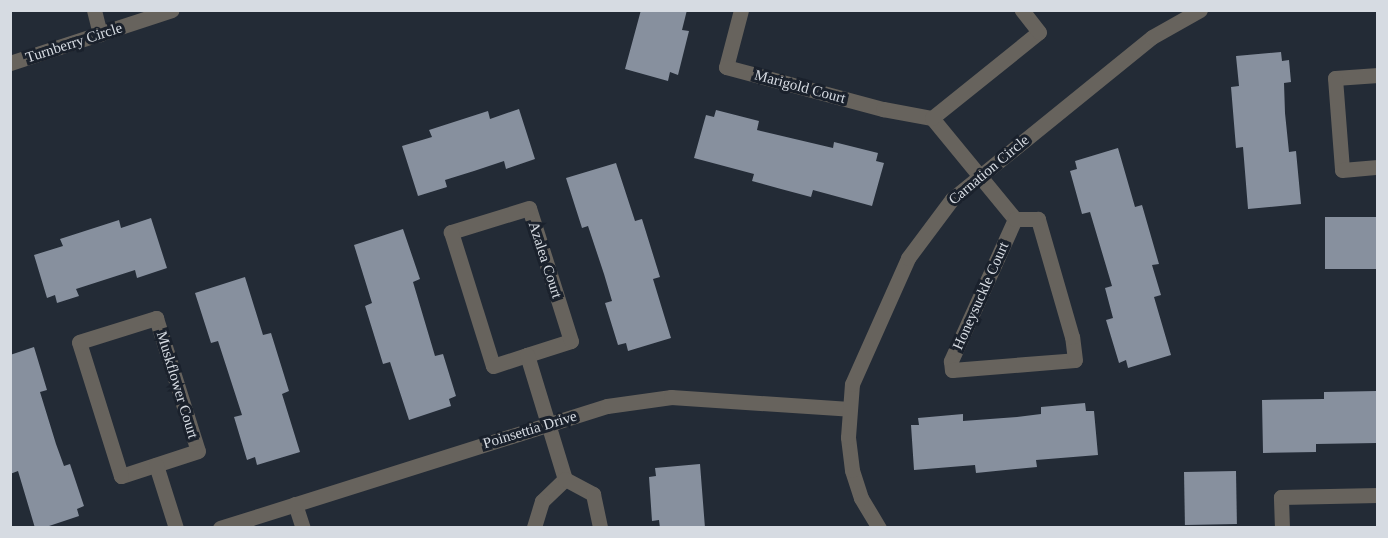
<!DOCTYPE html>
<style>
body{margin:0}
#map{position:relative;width:1388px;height:538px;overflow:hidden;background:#232b36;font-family:Georgia,serif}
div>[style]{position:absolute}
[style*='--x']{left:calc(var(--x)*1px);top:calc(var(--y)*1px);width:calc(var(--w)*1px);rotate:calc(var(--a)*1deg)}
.building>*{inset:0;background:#87909e;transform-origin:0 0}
.street>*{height:15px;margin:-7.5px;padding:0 7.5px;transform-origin:7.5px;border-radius:7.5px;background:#67635d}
span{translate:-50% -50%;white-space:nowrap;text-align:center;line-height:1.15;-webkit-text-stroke:6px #1a212c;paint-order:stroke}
.street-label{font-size:15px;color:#d6dbe2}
.frame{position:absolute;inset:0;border:12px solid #d6dbe2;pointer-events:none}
</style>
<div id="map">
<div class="building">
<i style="clip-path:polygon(641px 10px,687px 10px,682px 30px,689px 31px,678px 75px,670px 72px,668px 81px,625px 69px)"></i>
<i style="clip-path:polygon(1281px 52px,1282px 61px,1289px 60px,1291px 82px,1284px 83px,1285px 113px,1289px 152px,1296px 151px,1301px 204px,1248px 209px,1243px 147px,1236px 148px,1231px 87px,1239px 86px,1236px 56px)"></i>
<i style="clip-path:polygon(519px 109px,535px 159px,506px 169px,504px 161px,474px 171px,445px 180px,447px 187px,418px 196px,402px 146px,432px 137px,429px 130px,488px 111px,490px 119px)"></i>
<i style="clip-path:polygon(716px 110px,759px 121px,757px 130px,833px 148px,834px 142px,878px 153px,876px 161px,884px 163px,872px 206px,813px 190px,811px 197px,781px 189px,752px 181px,754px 174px,694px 158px,706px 115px,714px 117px)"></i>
<i style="clip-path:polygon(1118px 148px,1135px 207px,1142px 205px,1159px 264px,1152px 265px,1161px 295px,1154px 297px,1171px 355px,1128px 368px,1126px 360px,1119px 363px,1106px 320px,1113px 318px,1105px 288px,1112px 286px,1090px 212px,1082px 214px,1070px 171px,1077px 169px,1075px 161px)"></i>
<i style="clip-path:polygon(616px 163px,635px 221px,642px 219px,660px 277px,653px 279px,671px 338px,628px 351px,626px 343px,618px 345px,605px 303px,612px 301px,604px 274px,588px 226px,582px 228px,566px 178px)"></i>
<i style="left:1377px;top:217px;width:52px;height:52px;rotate:90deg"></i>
<i style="clip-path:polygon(151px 218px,167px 268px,137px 278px,135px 270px,76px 289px,79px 296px,57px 303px,55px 295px,47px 298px,34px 255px,63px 246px,60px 239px,119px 220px,121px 228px)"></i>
<i style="clip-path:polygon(403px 229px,420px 279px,413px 282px,435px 356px,443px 354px,456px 396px,449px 399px,451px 406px,409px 420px,390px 362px,383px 364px,365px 306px,372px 303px,354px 245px)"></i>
<i style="clip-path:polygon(245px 277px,263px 335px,271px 333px,289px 391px,282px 394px,300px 452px,257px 465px,255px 457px,247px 460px,234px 417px,242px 415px,218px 341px,211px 343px,195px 293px)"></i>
<i style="clip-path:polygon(34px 347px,47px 390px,40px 392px,56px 444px,64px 466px,70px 464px,84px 506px,77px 509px,79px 516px,43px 528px,35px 528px,18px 471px,10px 474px,10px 355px)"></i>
<i style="clip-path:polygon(1377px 391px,1377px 443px,1316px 444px,1316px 452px,1263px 453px,1262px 400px,1324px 399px,1324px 392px)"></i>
<i style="clip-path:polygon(1085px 403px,1086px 411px,1094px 411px,1098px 455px,1036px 460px,1037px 467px,976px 473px,975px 465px,914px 470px,911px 425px,919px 425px,918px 418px,963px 414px,963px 421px,1017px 417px,1041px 414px,1041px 407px)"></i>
<i style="clip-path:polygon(700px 464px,705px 528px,660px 528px,659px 520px,652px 521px,649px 477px,656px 476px,655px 468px)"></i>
<i style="left:1236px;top:471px;width:53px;height:52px;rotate:89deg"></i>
</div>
<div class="street">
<i style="--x:94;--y:10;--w:25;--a:76"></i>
<i style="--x:741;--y:10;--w:59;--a:104.7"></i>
<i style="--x:726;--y:67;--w:163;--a:15"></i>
<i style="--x:883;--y:109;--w:50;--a:10.4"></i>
<i style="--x:932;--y:118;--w:131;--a:50.6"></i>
<i style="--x:1015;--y:219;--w:156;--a:114.3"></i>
<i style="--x:951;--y:361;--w:9;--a:84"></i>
<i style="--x:952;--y:370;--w:123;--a:-4.6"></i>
<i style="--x:1075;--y:360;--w:23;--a:-97"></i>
<i style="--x:1072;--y:337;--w:123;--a:-106.1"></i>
<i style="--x:1038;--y:219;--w:23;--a:180"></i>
<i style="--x:10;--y:63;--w:170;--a:-18.1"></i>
<i style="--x:1378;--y:75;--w:43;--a:176"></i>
<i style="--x:1335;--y:78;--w:92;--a:85.6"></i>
<i style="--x:1342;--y:170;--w:36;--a:-5"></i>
<i style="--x:932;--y:118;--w:137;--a:-38.8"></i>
<i style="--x:1039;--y:32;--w:28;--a:-128"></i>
<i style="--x:156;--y:318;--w:139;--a:72.5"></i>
<i style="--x:198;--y:451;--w:81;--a:162"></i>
<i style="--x:121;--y:476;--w:140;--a:-107.4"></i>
<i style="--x:79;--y:342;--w:81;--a:-17.3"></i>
<i style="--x:527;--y:355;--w:46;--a:-17.7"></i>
<i style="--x:571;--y:341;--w:139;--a:-107.5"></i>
<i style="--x:529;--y:208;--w:82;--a:162.9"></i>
<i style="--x:451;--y:232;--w:140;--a:72.6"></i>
<i style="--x:493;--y:366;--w:36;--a:-18"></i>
<i style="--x:527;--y:355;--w:130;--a:73"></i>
<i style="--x:565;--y:479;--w:32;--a:136"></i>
<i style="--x:542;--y:501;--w:28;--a:107"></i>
<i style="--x:156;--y:465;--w:66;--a:72.4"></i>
<i style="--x:565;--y:479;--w:32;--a:28"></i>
<i style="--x:593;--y:494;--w:35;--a:78"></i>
<i style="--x:295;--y:504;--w:25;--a:72"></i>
<i style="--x:220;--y:528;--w:406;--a:-17.5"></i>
<i style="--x:607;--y:406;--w:65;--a:-8"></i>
<i style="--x:671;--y:397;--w:179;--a:3.8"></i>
<i style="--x:879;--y:528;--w:35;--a:-121"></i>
<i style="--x:861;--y:498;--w:29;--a:-108"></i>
<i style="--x:852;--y:470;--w:33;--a:-97"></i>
<i style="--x:848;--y:437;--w:53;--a:-85.7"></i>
<i style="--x:852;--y:384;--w:138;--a:-66"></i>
<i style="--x:908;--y:258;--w:74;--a:-53.3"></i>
<i style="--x:952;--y:199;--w:257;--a:-39"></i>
<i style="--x:1152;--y:37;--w:55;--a:-29.4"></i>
<i style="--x:1282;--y:528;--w:31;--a:-92"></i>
<i style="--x:1281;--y:497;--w:97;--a:-1.2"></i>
</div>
<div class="street-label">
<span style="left:74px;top:43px;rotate:-18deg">Turnberry Circle</span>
<span style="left:800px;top:87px;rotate:15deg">Marigold Court</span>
<span style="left:989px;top:170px;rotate:-40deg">Carnation Circle</span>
<span style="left:545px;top:260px;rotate:72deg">Azalea Court</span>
<span style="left:981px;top:296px;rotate:-66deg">Honeysuckle Court</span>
<span style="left:177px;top:385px;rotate:73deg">Muskflower Court</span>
<span style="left:530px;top:430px;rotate:-17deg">Poinsettia Drive</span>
</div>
<div class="frame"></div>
</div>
